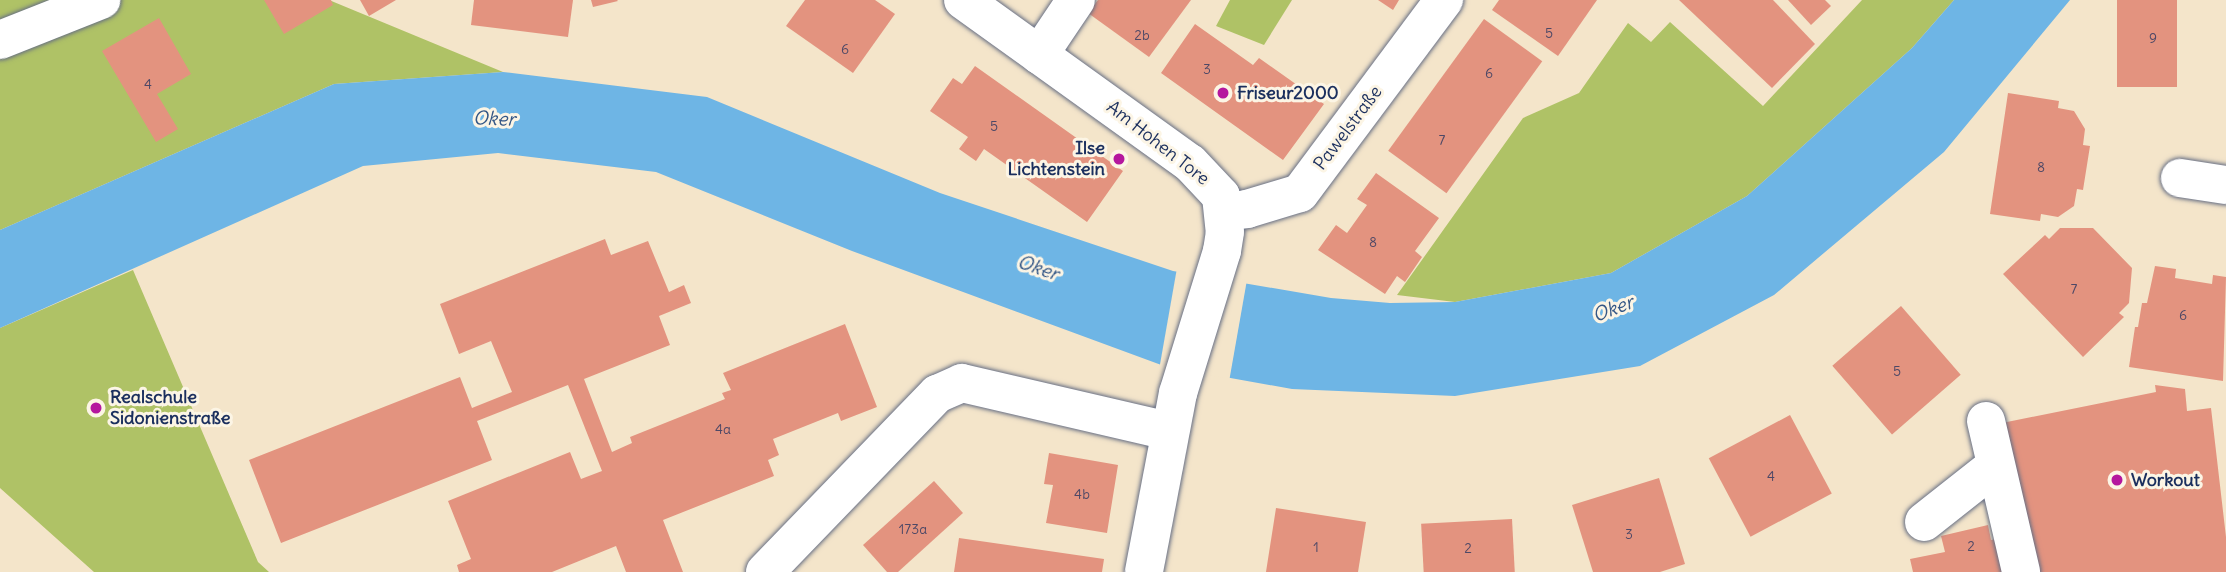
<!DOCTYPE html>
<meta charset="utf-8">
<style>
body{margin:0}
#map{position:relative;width:2226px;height:572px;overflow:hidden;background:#f4e5ca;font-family:Delius,sans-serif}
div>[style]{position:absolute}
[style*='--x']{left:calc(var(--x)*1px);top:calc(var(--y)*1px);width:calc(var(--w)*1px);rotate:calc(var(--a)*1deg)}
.green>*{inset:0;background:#afc266}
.water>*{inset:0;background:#6eb5e5}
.pier>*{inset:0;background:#f4e5ca;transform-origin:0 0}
.building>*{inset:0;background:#e3937f;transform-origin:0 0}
.roads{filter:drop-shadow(0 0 2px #676f84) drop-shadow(0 0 2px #676f84)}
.minor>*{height:38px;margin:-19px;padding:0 19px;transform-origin:19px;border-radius:19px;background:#fff}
.dots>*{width:19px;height:19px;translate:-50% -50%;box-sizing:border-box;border:4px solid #fcf5e5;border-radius:50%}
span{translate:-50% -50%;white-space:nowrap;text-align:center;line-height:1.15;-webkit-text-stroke:6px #fcf5e5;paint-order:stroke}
.number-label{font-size:14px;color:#4d4866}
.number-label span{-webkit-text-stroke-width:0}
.poi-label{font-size:18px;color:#1b2f5e;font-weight:700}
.left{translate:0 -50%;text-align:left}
.right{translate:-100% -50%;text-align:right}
.street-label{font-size:18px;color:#1b2f5e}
.water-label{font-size:19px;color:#345786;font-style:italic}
</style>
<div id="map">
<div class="green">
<i style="clip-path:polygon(0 0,329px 0,503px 72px,334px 84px,0 230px)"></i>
<i style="clip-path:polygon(1230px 0,1292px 0,1264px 45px,1216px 26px)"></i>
<i style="clip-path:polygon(1862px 0,1954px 0,1912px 48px,1747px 196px,1611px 273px,1455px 302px,1397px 295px,1523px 118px,1579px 93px,1628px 23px,1651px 42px,1670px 22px,1763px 106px)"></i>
<i style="clip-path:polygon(133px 270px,258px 562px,269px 572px,94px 572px,0 488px,0 328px)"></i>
</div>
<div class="water">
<i style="clip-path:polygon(1954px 0,2070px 0,1944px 152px,1774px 295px,1640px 366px,1455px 396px,1292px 389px,1164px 366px,852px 251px,656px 172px,498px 153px,363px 166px,0 328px,0 230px,334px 84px,503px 72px,707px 97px,940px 193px,1173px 271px,1331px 298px,1390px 303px,1455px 302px,1611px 273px,1747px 196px,1912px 48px)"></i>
</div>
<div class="pier">
<i style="left:1177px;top:268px;width:71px;height:100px;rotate:10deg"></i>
</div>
<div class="building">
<i style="clip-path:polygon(264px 0,331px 0,333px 5px,284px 34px)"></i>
<i style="clip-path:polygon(360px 0,396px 0,369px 16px)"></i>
<i style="clip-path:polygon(474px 0,573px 0,568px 37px,471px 25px)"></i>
<i style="clip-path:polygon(591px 0,617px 0,618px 1px,593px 7px)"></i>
<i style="clip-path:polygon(805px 0,875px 0,895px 14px,853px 73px,786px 26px)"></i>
<i style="clip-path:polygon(1098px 0,1191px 0,1149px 57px,1088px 13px)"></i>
<i style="clip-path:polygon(1378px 0,1399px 0,1393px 10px)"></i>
<i style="clip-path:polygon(1499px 0,1597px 0,1558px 56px,1492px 10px)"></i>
<i style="clip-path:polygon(1679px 0,1773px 0,1815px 44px,1772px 88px)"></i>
<i style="clip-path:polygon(1788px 0,1825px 0,1831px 6px,1811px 25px)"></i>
<i style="left:2117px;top:0;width:60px;height:87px"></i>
<i style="clip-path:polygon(159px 18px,191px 74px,157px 94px,178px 129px,156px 142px,102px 51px)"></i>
<i style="left:1484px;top:19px;width:72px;height:163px;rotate:36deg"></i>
<i style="clip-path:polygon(1195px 24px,1253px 65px,1259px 58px,1324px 104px,1283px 160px,1161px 73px)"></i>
<i style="clip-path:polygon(975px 66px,1123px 171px,1087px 222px,984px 149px,976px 161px,959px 149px,968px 137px,930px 111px,953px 78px,962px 84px)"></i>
<i style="clip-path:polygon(2008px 93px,2059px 101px,2058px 108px,2074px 111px,2085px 129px,2083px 145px,2090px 146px,2083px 190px,2077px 189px,2074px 206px,2058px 217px,2041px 214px,2040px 221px,1990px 214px)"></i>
<i style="clip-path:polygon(1376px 173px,1439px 218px,1415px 251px,1422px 257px,1405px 282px,1397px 276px,1385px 294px,1318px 250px,1336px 225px,1347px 233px,1367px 205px,1357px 199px)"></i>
<i style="clip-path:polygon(2060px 228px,2093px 228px,2132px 268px,2129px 303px,2119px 313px,2124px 317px,2083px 357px,2003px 274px,2045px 235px,2049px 239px)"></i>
<i style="clip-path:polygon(605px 239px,611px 255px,648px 241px,669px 292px,684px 285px,691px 303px,659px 316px,670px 345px,584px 379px,612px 452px,632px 443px,630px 437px,725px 399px,722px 393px,731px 390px,723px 373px,845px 324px,877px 407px,841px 421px,838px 413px,773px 439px,779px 455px,768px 460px,774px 476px,663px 520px,683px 572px,626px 572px,616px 546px,552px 572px,459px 572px,457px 565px,471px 559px,448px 501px,570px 452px,581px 479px,602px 471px,568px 385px,477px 421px,492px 460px,281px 543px,249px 460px,460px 377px,472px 408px,512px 392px,491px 341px,459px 354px,440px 304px)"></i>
<i style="clip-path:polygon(2155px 266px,2176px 269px,2175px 278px,2212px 284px,2213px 275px,2226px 277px,2223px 381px,2129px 367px,2135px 327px,2138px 327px,2142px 303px,2147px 303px)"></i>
<i style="left:1901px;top:306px;width:91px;height:91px;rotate:49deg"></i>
<i style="clip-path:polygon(2155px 385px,2185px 389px,2187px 411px,2211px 408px,2226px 537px,2226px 572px,2033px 572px,2002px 423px,2156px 392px)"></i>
<i style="left:1790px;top:415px;width:89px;height:92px;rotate:62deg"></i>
<i style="clip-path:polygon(1049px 453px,1118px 465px,1107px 533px,1046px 523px,1053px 485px,1044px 484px)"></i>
<i style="clip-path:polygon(1659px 478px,1685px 564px,1660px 572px,1593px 572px,1572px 505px)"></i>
<i style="clip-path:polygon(934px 481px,963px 513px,898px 572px,887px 572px,863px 545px)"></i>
<i style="clip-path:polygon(1276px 508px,1366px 522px,1358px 572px,1266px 572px)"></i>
<i style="left:1512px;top:519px;width:53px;height:91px;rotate:87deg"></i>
<i style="clip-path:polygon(1988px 525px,1991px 540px,1997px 539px,2004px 572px,1913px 572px,1910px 559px,1945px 552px,1941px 536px)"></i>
<i style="clip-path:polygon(959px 538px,1104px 559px,1102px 572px,954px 572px)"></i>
</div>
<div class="roads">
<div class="minor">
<i style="--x:963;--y:0;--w:279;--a:35.7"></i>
<i style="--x:1190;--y:163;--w:45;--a:46.8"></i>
<i style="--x:1221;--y:196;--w:36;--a:84"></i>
<i style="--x:1225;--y:232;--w:19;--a:99"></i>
<i style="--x:1222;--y:251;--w:149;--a:107.2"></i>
<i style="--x:1178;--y:393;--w:182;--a:100.8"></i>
<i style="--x:0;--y:40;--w:109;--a:-21.6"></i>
<i style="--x:1039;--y:55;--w:66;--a:-56.1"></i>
<i style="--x:2180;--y:178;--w:47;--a:8.7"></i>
<i style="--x:1224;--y:212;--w:23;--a:-7"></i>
<i style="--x:1247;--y:209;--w:55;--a:-16.8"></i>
<i style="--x:1300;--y:193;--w:241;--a:-53.3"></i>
<i style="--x:1986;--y:421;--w:155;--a:76.9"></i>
<i style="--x:1924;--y:522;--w:90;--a:-38.3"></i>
<i style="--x:765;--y:572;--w:248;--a:-46"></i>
<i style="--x:937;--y:394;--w:27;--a:-24"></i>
<i style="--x:962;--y:383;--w:212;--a:13.1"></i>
</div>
</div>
<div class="dots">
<i style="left:1223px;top:93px;background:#b5179e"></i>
<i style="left:1119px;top:159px;background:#b5179e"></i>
<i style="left:96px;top:408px;background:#b5179e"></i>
<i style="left:2117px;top:480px;background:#b5179e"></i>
</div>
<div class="number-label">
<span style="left:1549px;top:33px">5</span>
<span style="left:1142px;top:35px">2b</span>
<span style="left:2153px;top:38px">9</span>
<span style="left:845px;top:49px">6</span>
<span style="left:1207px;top:69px">3</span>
<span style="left:1489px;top:73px">6</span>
<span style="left:148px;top:84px">4</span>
<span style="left:994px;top:126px">5</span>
<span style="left:1442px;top:140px">7</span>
<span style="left:2041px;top:167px">8</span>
<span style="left:1373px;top:242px">8</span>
<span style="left:2074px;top:289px">7</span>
<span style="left:2183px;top:315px">6</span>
<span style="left:1897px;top:371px">5</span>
<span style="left:723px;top:429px">4a</span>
<span style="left:1771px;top:476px">4</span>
<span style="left:1082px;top:494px">4b</span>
<span style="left:913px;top:529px">173a</span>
<span style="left:1629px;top:534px">3</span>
<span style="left:1971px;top:546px">2</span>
<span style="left:1316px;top:547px">1</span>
<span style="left:1468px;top:548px">2</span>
</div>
<div class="poi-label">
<span class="left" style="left:1237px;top:93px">Friseur2000</span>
<span class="right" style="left:1105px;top:159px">Ilse<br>Lichtenstein</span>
<span class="left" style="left:110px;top:408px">Realschule<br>Sidonienstraße</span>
<span class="left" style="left:2131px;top:480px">Workout</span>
</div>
<div class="street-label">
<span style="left:1348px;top:128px;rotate:-53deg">Pawelstraße</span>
<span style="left:1158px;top:143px;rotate:38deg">Am Hohen Tore</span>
</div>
<div class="water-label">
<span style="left:494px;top:119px;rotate:2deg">Oker</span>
<span style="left:1038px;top:268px;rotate:19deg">Oker</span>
<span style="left:1613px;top:309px;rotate:-21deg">Oker</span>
</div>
</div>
